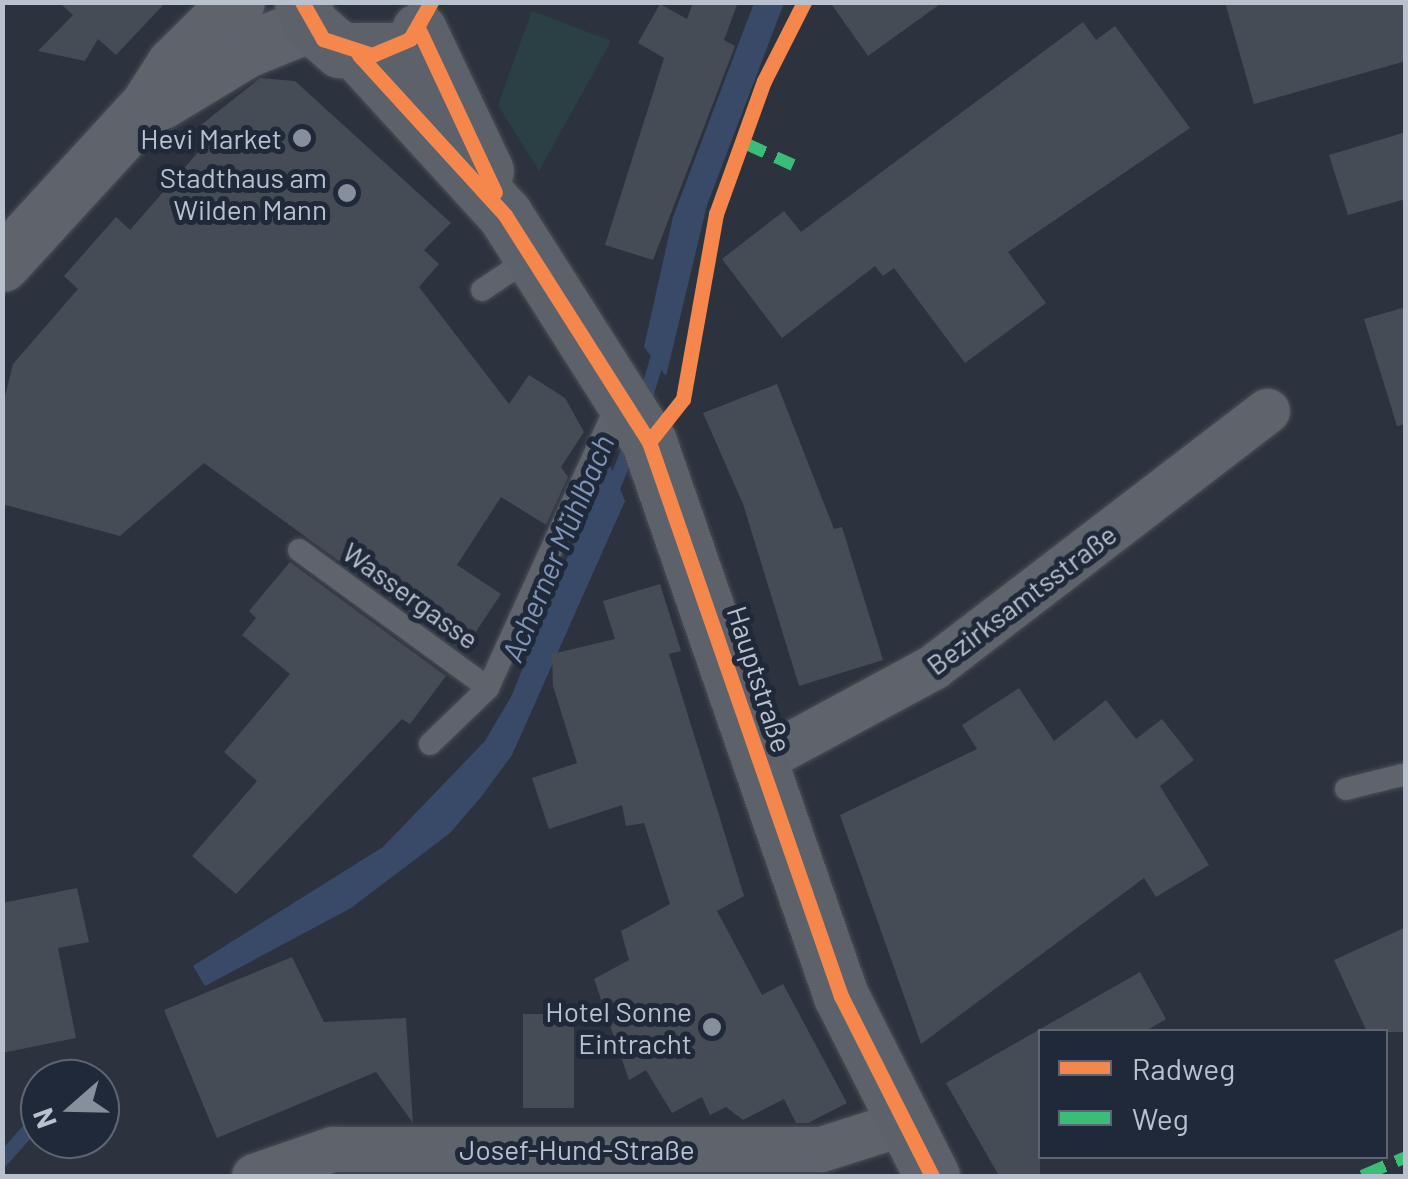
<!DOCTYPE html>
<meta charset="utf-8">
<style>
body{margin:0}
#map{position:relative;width:1408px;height:1179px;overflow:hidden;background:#2d333e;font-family:Barlow,sans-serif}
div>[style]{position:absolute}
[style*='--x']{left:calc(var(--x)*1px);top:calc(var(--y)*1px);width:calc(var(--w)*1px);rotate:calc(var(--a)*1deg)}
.green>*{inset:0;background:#2a4045}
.water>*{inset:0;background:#394a69}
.stream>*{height:14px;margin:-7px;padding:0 7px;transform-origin:7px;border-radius:7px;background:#394a69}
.building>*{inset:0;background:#464c55;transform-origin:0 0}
.roads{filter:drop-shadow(0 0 2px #4a4e56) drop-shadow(0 0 2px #4a4e56)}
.service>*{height:22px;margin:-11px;padding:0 11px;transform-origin:11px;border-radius:11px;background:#5e636c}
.minor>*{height:45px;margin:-22.5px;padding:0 22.5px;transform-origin:22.5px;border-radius:22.5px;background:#5e636c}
.tertiary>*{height:55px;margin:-27.5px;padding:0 27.5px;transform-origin:27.5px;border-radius:27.5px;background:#5e636c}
.secondary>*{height:55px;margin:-27.5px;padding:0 27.5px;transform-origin:27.5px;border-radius:27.5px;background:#5d626a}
.quiet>*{height:12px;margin-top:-6px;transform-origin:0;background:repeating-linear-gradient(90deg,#3abd76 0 25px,transparent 0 37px)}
.cycleway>*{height:15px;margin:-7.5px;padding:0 7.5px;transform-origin:7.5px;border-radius:7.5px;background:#f5874c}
.dots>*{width:28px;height:28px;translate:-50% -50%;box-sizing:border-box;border:5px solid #20293a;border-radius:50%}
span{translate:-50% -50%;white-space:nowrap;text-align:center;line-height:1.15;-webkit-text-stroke:10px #20293a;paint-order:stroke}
.poi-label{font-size:28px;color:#b9c0ce}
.right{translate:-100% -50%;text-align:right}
.street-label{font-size:28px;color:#b9c0ce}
.water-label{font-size:30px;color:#7f94b6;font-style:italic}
.frame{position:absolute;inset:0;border:5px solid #b9c0ce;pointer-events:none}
.legend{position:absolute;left:1038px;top:1029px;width:350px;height:130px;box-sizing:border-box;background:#20293a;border:2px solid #5d6575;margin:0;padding:12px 18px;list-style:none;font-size:30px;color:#b9c0ce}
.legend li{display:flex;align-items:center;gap:20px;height:50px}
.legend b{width:50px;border:2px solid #5d6575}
.north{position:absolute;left:20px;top:1059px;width:100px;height:100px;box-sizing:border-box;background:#20293a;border:2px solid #5d6575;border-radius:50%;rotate:250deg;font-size:28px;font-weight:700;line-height:40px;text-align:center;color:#b9c0ce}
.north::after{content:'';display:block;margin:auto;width:35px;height:45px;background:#888f9c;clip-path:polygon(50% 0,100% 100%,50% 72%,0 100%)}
</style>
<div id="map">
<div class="green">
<i style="clip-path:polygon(532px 11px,611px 41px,539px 171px,498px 105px)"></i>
</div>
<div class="water">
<i style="clip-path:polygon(754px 3px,784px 3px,707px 205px,666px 376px,644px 347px,673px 217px)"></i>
<i style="clip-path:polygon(607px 458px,625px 501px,512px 755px,481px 797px,450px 833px,351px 908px,205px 986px,193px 966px,383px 847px,485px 741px,512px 695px)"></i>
</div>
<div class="stream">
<i style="--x:643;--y:407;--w:64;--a:-73.6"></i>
<i style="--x:610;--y:496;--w:59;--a:-68.2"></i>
<i style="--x:2;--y:1160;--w:57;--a:-48.5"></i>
</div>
<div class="building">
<i style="clip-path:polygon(59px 2px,166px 2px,116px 55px,98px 39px,85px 61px,38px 51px,73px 15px)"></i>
<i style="clip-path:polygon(693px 2px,738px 2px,724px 40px,735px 46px,653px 260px,605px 245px,664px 58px,638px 43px,660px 4px,687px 19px)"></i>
<i style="clip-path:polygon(830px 2px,943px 2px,868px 56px)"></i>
<i style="clip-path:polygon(1225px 2px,1406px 2px,1406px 61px,1254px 104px)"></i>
<i style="clip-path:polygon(1083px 22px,1096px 40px,1115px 26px,1190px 128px,1008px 252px,1046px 303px,965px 363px,894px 268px,883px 276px,875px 266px,782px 338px,722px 259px,784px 211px,801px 232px)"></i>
<i style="clip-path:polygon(260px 78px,295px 81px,451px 223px,424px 250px,439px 264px,419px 287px,509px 404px,529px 375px,565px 398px,584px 432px,561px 467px,568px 477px,546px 525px,501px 497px,457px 565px,501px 594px,463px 651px,204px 463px,120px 536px,2px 504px,2px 408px,13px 364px,78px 289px,64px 276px,116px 217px,130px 230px,214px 134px,201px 125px)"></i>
<i style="clip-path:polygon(1406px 132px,1406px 199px,1348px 215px,1329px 155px)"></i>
<i style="clip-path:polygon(1406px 307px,1406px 424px,1397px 426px,1364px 319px)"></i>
<i style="clip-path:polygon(777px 384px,834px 529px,842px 527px,883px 660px,799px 686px,743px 504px,703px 413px)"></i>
<i style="clip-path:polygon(290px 562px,446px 676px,410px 724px,402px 719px,236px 894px,192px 856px,257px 781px,224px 752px,290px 674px,242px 635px,256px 618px,249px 611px)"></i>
<i style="clip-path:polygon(660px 584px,681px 651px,669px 654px,744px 896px,717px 911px,762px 995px,783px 984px,847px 1103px,808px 1123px,796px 1123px,784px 1099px,743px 1120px,726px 1107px,710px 1115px,702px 1097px,672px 1113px,646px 1070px,629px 1080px,594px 979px,629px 960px,621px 931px,670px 904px,644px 823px,626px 826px,622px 805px,549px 829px,532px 778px,577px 763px,553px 686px,552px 654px,615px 639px,603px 601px)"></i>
<i style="clip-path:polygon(1019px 688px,1054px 741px,1106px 700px,1136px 739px,1162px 719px,1194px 760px,1160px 786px,1209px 865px,1156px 897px,1144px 878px,921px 1044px,840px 815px,977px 749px,962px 725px)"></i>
<i style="clip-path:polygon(77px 888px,89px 942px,58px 948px,76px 1038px,2px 1053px,2px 903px)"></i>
<i style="clip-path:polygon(1406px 927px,1406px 1032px,1367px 1032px,1334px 960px)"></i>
<i style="clip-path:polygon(292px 957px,324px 1022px,406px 1018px,413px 1123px,376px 1072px,217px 1138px,164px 1010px)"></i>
<i style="clip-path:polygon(1140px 972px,1166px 1019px,1144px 1032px,1040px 1032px,1040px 1176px,999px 1176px,946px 1083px)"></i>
<i style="left:523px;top:1014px;width:51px;height:94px"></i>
</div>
<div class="roads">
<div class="service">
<i style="--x:482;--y:290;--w:61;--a:-33.7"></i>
<i style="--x:299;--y:550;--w:234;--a:36.1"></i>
<i style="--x:430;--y:744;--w:81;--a:-44"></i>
<i style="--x:488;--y:688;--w:315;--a:-65.5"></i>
<i style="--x:1346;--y:789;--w:62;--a:-14"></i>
</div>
<div class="minor">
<i style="--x:759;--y:761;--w:198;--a:-28.4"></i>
<i style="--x:933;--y:667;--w:421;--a:-37.5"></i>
<i style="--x:254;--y:1176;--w:83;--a:-19.1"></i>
<i style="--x:332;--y:1149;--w:489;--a:0"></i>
<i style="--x:821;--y:1149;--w:83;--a:-17.6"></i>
</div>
<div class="tertiary">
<i style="--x:160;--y:102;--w:100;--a:-31.2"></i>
<i style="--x:246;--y:50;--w:69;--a:-22.1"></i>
<i style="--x:2;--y:264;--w:214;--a:-47.5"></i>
<i style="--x:147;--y:106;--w:50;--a:-57.3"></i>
<i style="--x:174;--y:64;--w:88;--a:-44.5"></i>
</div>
<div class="secondary">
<i style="--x:302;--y:2;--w:23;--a:70"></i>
<i style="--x:310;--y:24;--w:40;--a:41"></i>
<i style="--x:340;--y:50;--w:53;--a:0"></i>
<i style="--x:419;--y:30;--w:156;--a:64.6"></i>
<i style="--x:359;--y:55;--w:217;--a:47.6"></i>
<i style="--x:505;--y:215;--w:269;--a:57.6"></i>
<i style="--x:649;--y:442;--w:586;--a:70.89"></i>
<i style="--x:841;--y:996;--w:202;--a:63.2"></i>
</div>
</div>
<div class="quiet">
<i style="--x:742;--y:142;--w:56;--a:24.3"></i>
<i style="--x:1362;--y:1176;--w:48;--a:-23.4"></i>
</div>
<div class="cycleway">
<i style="--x:302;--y:2;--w:43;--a:60.4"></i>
<i style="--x:323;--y:39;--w:52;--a:18.1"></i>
<i style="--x:372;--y:55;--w:41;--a:-22.8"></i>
<i style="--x:410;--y:39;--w:43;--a:-60.4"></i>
<i style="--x:419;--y:30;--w:179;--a:64.9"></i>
<i style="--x:359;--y:55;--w:217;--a:47.6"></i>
<i style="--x:505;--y:215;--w:269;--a:57.6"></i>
<i style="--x:649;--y:442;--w:586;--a:70.89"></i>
<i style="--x:841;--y:996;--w:202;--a:63.2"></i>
<i style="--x:649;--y:442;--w:55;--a:-51.7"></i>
<i style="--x:683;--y:399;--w:188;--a:-79.9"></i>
<i style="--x:716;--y:214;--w:141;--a:-70.2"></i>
<i style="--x:764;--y:81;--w:89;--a:-63.1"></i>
</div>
<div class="dots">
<i style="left:302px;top:138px;background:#888f9c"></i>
<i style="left:347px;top:193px;background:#888f9c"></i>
<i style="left:712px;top:1027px;background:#888f9c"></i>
</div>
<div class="poi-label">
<span class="right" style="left:282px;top:138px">Hevi Market</span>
<span class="right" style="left:327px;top:193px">Stadthaus am<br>Wilden Mann</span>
<span class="right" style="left:692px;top:1027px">Hotel Sonne<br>Eintracht</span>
</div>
<div class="street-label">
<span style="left:411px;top:595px;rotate:36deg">Wassergasse</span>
<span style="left:1021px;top:599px;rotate:-37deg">Bezirksamtsstraße</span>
<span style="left:760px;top:679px;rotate:72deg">Hauptstraße</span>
<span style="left:577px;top:1149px">Josef-Hund-Straße</span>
</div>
<div class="water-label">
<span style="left:557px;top:548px;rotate:-67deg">Acherner Mühlbach</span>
</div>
<div class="frame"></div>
<ul class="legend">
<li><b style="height:12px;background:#f5874c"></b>Radweg</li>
<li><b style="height:12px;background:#3abd76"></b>Weg</li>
</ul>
<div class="north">N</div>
</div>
